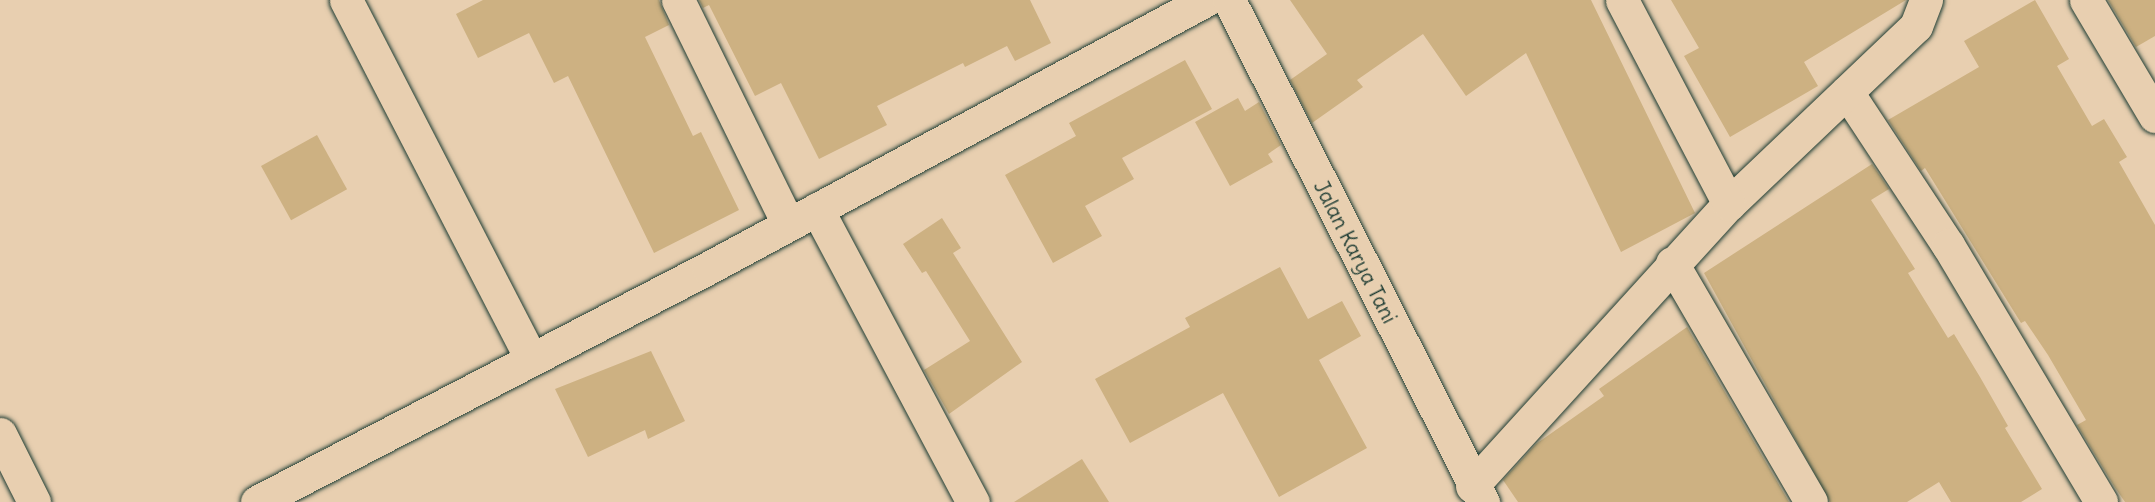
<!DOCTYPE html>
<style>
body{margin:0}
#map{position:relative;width:2155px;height:502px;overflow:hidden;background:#e8cfb0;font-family:Delius,sans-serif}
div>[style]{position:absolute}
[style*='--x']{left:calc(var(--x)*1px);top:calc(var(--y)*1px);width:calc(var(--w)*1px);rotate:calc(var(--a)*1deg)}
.building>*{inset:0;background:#cdb182;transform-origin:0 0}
.roads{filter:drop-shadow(0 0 2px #1f3d34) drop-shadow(0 0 2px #1f3d34)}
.street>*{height:33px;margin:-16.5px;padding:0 16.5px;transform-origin:16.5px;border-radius:16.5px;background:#e8cfb0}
.secondary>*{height:33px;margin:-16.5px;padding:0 16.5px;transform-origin:16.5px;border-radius:16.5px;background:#e8cfb0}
span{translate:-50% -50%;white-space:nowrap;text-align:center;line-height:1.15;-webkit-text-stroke:5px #e8cfb0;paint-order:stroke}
.street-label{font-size:21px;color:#1f3d34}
</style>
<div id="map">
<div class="building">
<i style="clip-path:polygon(483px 0,659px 0,669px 25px,645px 37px,693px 136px,701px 132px,739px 210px,654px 253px,568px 76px,554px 83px,529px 33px,478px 58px,456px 14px)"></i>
<i style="clip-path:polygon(699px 0,1030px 0,1051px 43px,1015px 61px,1007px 46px,965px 67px,963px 63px,877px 106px,887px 125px,819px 159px,781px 83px,755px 96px,709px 5px,703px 8px)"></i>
<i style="clip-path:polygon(1290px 0,1591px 0,1695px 213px,1621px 252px,1526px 53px,1466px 96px,1423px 34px,1357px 80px,1363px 87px,1312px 123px,1290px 80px,1327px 54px)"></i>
<i style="clip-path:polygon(1671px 0,1906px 0,1804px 62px,1818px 86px,1730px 137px,1684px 56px,1699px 48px)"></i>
<i style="clip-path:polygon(2035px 0,2069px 59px,2057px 66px,2092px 126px,2104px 119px,2127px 157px,2119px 162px,2155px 225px,2155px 502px,2125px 502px,2114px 486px,2077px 425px,2086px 420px,2048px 355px,2025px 321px,2021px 323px,1925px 168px,1921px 171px,1888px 120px,1979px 67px,1964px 41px)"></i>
<i style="clip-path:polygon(2108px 0,2155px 0,2155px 36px,2136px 47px)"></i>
<i style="clip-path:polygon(1185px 60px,1212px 109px,1122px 158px,1134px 179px,1085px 206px,1102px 236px,1053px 263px,1005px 175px,1076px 136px,1069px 123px)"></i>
<i style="clip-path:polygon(1238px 98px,1245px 111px,1259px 102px,1281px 145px,1268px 154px,1273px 162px,1230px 186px,1195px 122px)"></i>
<i style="left:317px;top:135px;width:62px;height:64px;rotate:61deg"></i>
<i style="clip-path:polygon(1872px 164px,1889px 189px,1871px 200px,1915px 269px,1908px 273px,1948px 338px,1954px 334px,1980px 377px,2008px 426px,2005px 428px,2042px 489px,2021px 502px,1951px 502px,1939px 482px,1907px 502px,1830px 502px,1704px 273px)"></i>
<i style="clip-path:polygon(942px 218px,961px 248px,953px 253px,1022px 362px,949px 414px,924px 370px,970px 341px,926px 271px,922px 273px,903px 244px)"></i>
<i style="clip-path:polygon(1280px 267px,1308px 319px,1342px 301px,1361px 336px,1319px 360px,1367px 448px,1279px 497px,1223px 393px,1130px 443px,1095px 379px,1190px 327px,1185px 318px)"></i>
<i style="clip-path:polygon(1687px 327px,1789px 502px,1518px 502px,1503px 480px,1536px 444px,1604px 396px,1599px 389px)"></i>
<i style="clip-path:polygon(651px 351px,685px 421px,648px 439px,645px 430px,588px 457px,555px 389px)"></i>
<i style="clip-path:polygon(1082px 459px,1109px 502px,1014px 502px)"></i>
</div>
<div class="roads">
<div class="street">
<i style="--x:346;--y:0;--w:403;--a:62.7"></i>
<i style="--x:678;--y:0;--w:250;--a:63.8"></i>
<i style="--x:2086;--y:0;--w:135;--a:59.3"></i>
<i style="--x:1847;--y:92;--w:183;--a:56.6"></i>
<i style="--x:1948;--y:245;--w:299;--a:59.2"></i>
<i style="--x:1729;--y:204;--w:258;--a:-43.6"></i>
<i style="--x:1916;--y:26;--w:28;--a:-69"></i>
<i style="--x:817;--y:209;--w:332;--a:62"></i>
<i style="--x:1672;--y:263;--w:276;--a:59.8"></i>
<i style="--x:0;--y:434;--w:76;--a:63.4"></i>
<i style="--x:1472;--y:486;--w:382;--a:-47.7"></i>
<i style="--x:1729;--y:204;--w:230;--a:-117.7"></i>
<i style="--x:257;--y:502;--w:508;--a:-27.42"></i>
<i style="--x:708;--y:268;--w:566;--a:-28.29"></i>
</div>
<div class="secondary">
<i style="--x:1229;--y:0;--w:563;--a:63.16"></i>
</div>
</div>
<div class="street-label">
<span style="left:1355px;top:252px;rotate:63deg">Jalan Karya Tani</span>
</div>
</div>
